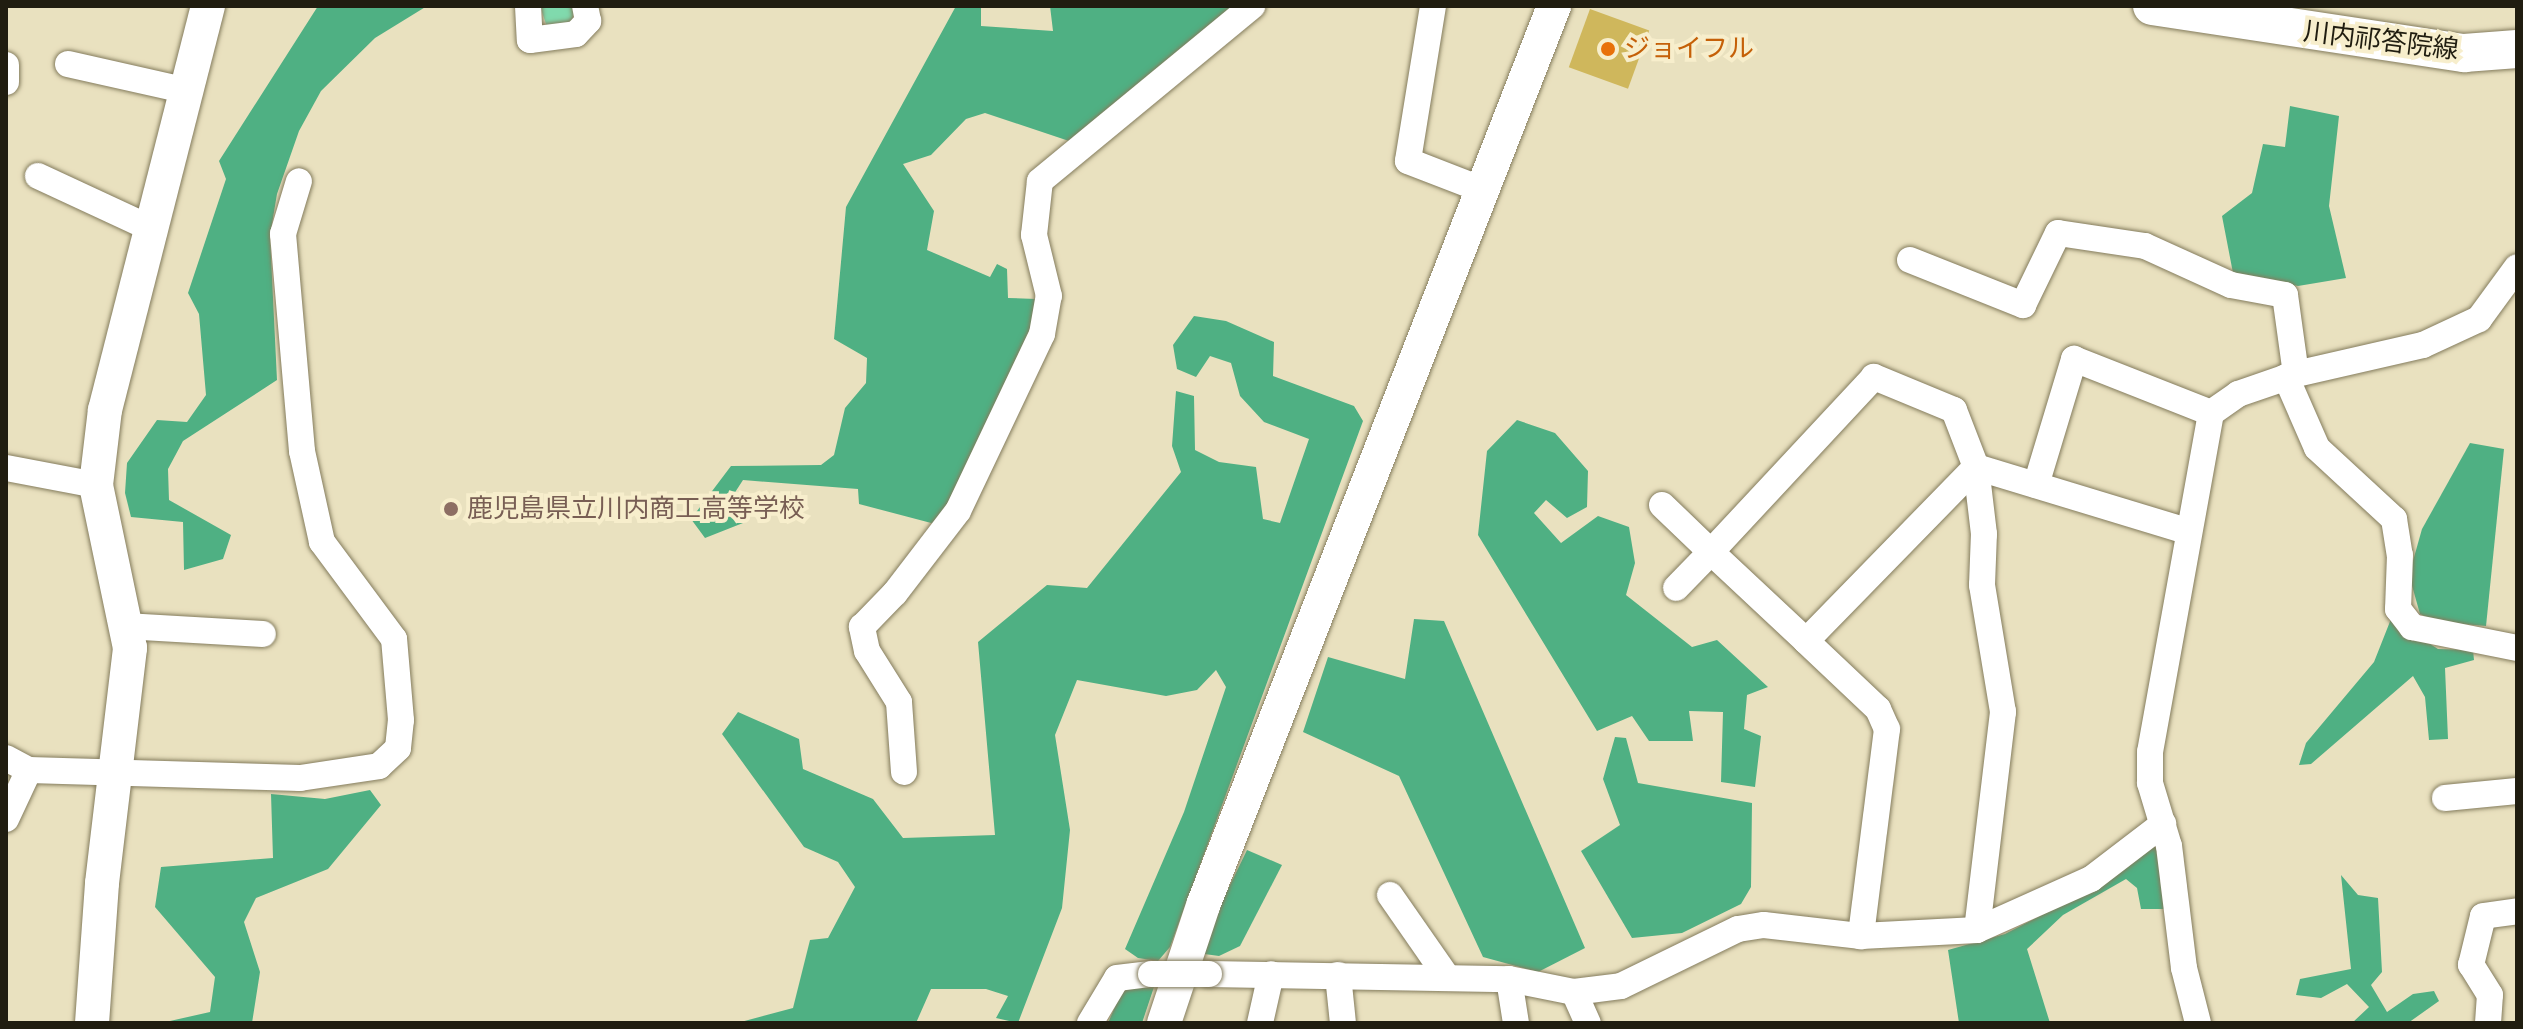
<!DOCTYPE html>
<meta charset="utf-8">
<style>
body{margin:0}
#map{position:relative;width:2523px;height:1029px;overflow:hidden;background:#e9e1bf;font-family:"Source Sans 3","Noto Sans JP",sans-serif}
div>[style]{position:absolute}
[style*='--x']{left:calc(var(--x)*1px);top:calc(var(--y)*1px);width:calc(var(--w)*1px);rotate:calc(var(--a)*1deg)}
.green>*{inset:0;background:#80daad}
.forest>*{inset:0;background:#4fb083}
.building>*{inset:0;background:#cfb75c;transform-origin:0 0}
.roads{filter:drop-shadow(0 0 2px #847c5d) drop-shadow(0 0 2px #847c5d)}
.minor>*{height:26px;margin:-13px;padding:0 13px;transform-origin:13px;border-radius:13px;background:#fff}
.tertiary>*{height:34px;margin:-17px;padding:0 17px;transform-origin:17px;border-radius:17px;background:#fff}
.secondary>*{height:38px;margin:-19px;padding:0 19px;transform-origin:19px;border-radius:19px;background:#fff}
.bridges{filter:drop-shadow(0 0 2px #847c5d) drop-shadow(0 0 2px #847c5d)}
.minor-bridge>*{height:26px;margin:-13px;padding:0 13px;transform-origin:13px;border-radius:13px;background:#fff}
.dots>*{width:22px;height:22px;translate:-50% -50%;box-sizing:border-box;border:4px solid #f7eecc;border-radius:50%}
span{translate:-50% -50%;white-space:nowrap;text-align:center;line-height:1.15;-webkit-text-stroke:8px #f7eecc;paint-order:stroke}
.street-label{font-size:26px;color:#201d10}
.food-label{font-size:26px;color:#c56008}
.left{translate:0 -50%;text-align:left}
.education-label{font-size:26px;color:#785e54}
.frame{position:absolute;inset:0;border:8px solid #201d10;pointer-events:none}
</style>
<div id="map">
<div class="green">
<i style="clip-path:polygon(540px 6px,575px 6px,571px 26px,548px 30px)"></i>
</div>
<div class="forest">
<i style="clip-path:polygon(318px 6px,427px 6px,375px 38px,321px 91px,299px 131px,277px 194px,270px 236px,277px 380px,183px 441px,168px 469px,169px 500px,231px 535px,223px 559px,184px 570px,183px 522px,131px 517px,125px 493px,127px 463px,157px 420px,187px 422px,206px 395px,199px 314px,188px 293px,226px 179px,219px 161px)"></i>
<i style="clip-path:polygon(956px 6px,981px 6px,981px 26px,1053px 31px,1050px 6px,1235px 6px,1069px 141px,985px 113px,966px 119px,931px 155px,903px 164px,934px 211px,927px 250px,990px 277px,997px 264px,1007px 269px,1008px 298px,1036px 299px,1034px 325px,955px 498px,935px 524px,859px 504px,858px 489px,743px 480px,732px 497px,743px 523px,705px 538px,691px 519px,731px 466px,821px 465px,834px 455px,845px 408px,866px 383px,867px 358px,834px 339px,846px 207px)"></i>
<i style="clip-path:polygon(2290px 106px,2339px 116px,2329px 206px,2346px 278px,2298px 286px,2233px 273px,2222px 216px,2252px 193px,2263px 144px,2285px 147px)"></i>
<i style="clip-path:polygon(1194px 316px,1226px 321px,1274px 342px,1273px 376px,1354px 406px,1363px 421px,1170px 947px,1158px 961px,1138px 958px,1125px 949px,1184px 812px,1226px 687px,1216px 670px,1197px 690px,1166px 696px,1077px 680px,1055px 735px,1070px 830px,1062px 908px,1018px 1023px,996px 1018px,1008px 996px,986px 989px,931px 989px,916px 1023px,737px 1023px,793px 1008px,810px 940px,828px 938px,855px 887px,838px 862px,804px 847px,722px 734px,738px 712px,799px 739px,803px 769px,873px 799px,903px 838px,995px 835px,978px 642px,1047px 585px,1087px 588px,1181px 472px,1172px 446px,1176px 391px,1194px 396px,1195px 450px,1219px 462px,1256px 467px,1263px 519px,1280px 523px,1309px 439px,1264px 422px,1240px 396px,1231px 363px,1210px 356px,1196px 377px,1177px 369px,1173px 345px)"></i>
<i style="clip-path:polygon(1517px 420px,1555px 433px,1588px 471px,1587px 507px,1567px 518px,1546px 500px,1534px 513px,1561px 543px,1598px 516px,1629px 527px,1635px 563px,1626px 595px,1692px 647px,1717px 640px,1768px 687px,1747px 695px,1744px 729px,1761px 736px,1755px 787px,1721px 782px,1723px 712px,1689px 711px,1693px 741px,1649px 741px,1632px 716px,1597px 731px,1478px 535px,1487px 451px)"></i>
<i style="clip-path:polygon(2470px 443px,2504px 449px,2486px 626px,2437px 622px,2420px 614px,2409px 575px,2422px 529px)"></i>
<i style="clip-path:polygon(1414px 619px,1444px 621px,1585px 948px,1538px 972px,1483px 957px,1399px 776px,1303px 732px,1328px 657px,1405px 679px)"></i>
<i style="clip-path:polygon(2391px 619px,2438px 649px,2473px 650px,2474px 660px,2445px 668px,2448px 739px,2429px 740px,2425px 697px,2413px 676px,2311px 764px,2299px 765px,2306px 743px,2374px 662px)"></i>
<i style="clip-path:polygon(1615px 737px,1626px 738px,1638px 783px,1752px 803px,1751px 887px,1741px 904px,1682px 933px,1632px 938px,1581px 851px,1620px 825px,1603px 779px)"></i>
<i style="clip-path:polygon(370px 790px,381px 805px,328px 869px,256px 898px,244px 922px,260px 972px,252px 1023px,161px 1023px,210px 1012px,215px 977px,155px 907px,161px 867px,273px 858px,271px 794px,325px 799px)"></i>
<i style="clip-path:polygon(2159px 841px,2165px 909px,2141px 909px,2137px 888px,2126px 879px,2063px 915px,2027px 949px,2050px 1023px,1959px 1023px,1948px 950px,2005px 934px,2096px 887px)"></i>
<i style="clip-path:polygon(1247px 850px,1282px 865px,1240px 946px,1219px 956px,1197px 953px)"></i>
<i style="clip-path:polygon(2341px 875px,2358px 895px,2378px 898px,2382px 972px,2371px 985px,2387px 1012px,2413px 994px,2434px 991px,2439px 1001px,2408px 1023px,2352px 1023px,2369px 1007px,2347px 984px,2321px 998px,2296px 995px,2300px 979px,2351px 969px)"></i>
<i style="clip-path:polygon(1124px 986px,1154px 987px,1142px 1023px,1108px 1023px)"></i>
</div>
<div class="building">
<i style="left:1590px;top:9px;width:63px;height:62px;rotate:20deg"></i>
</div>
<div class="roads">
<div class="minor">
<i style="--x:528;--y:6;--w:34;--a:87"></i>
<i style="--x:530;--y:40;--w:46;--a:-7.4"></i>
<i style="--x:576;--y:34;--w:18;--a:-47"></i>
<i style="--x:588;--y:21;--w:15;--a:-101"></i>
<i style="--x:1433;--y:6;--w:157;--a:99.2"></i>
<i style="--x:1408;--y:161;--w:80;--a:21.1"></i>
<i style="--x:68;--y:64;--w:118;--a:12.7"></i>
<i style="--x:6;--y:65;--w:17;--a:90"></i>
<i style="--x:38;--y:176;--w:123;--a:24.9"></i>
<i style="--x:1910;--y:260;--w:122;--a:21.7"></i>
<i style="--x:2023;--y:305;--w:80;--a:-64.1"></i>
<i style="--x:2058;--y:233;--w:88;--a:8.5"></i>
<i style="--x:2145;--y:246;--w:94;--a:24.4"></i>
<i style="--x:2231;--y:285;--w:55;--a:10.5"></i>
<i style="--x:2285;--y:295;--w:80;--a:82.1"></i>
<i style="--x:2286;--y:377;--w:77;--a:66.4"></i>
<i style="--x:2317;--y:448;--w:105;--a:42.7"></i>
<i style="--x:2394;--y:519;--w:36;--a:81"></i>
<i style="--x:2400;--y:555;--w:54;--a:92.1"></i>
<i style="--x:2398;--y:609;--w:23;--a:52"></i>
<i style="--x:2412;--y:627;--w:107;--a:11.3"></i>
<i style="--x:6;--y:468;--w:92;--a:10.7"></i>
<i style="--x:2036;--y:485;--w:132;--a:-73.2"></i>
<i style="--x:2074;--y:359;--w:147;--a:21.5"></i>
<i style="--x:1662;--y:505;--w:68;--a:43.8"></i>
<i style="--x:1711;--y:552;--w:130;--a:43.1"></i>
<i style="--x:1806;--y:641;--w:243;--a:-45.7"></i>
<i style="--x:1976;--y:467;--w:61;--a:-111.1"></i>
<i style="--x:1954;--y:410;--w:87;--a:-157.6"></i>
<i style="--x:1874;--y:377;--w:239;--a:133"></i>
<i style="--x:1711;--y:552;--w:50;--a:134.2"></i>
<i style="--x:125;--y:626;--w:138;--a:3.3"></i>
<i style="--x:1806;--y:641;--w:99;--a:43.4"></i>
<i style="--x:1878;--y:709;--w:22;--a:66"></i>
<i style="--x:1887;--y:729;--w:209;--a:97.2"></i>
<i style="--x:6;--y:758;--w:26;--a:28"></i>
<i style="--x:904;--y:772;--w:70;--a:-94.1"></i>
<i style="--x:899;--y:702;--w:60;--a:-122.1"></i>
<i style="--x:867;--y:651;--w:25;--a:-102"></i>
<i style="--x:862;--y:627;--w:47;--a:-45.9"></i>
<i style="--x:895;--y:593;--w:103;--a:-52.5"></i>
<i style="--x:958;--y:511;--w:196;--a:-64.6"></i>
<i style="--x:1042;--y:334;--w:39;--a:-80"></i>
<i style="--x:1049;--y:296;--w:63;--a:-103.8"></i>
<i style="--x:1034;--y:235;--w:54;--a:-83.7"></i>
<i style="--x:1040;--y:181;--w:275;--a:-39.5"></i>
<i style="--x:2445;--y:798;--w:72;--a:-5.6"></i>
<i style="--x:6;--y:819;--w:54;--a:-64.9"></i>
<i style="--x:29;--y:770;--w:271;--a:1.7"></i>
<i style="--x:300;--y:778;--w:80;--a:-8.6"></i>
<i style="--x:379;--y:766;--w:26;--a:-43"></i>
<i style="--x:398;--y:748;--w:28;--a:-84"></i>
<i style="--x:401;--y:720;--w:81;--a:-94.9"></i>
<i style="--x:394;--y:639;--w:121;--a:-126.6"></i>
<i style="--x:322;--y:542;--w:93;--a:-102.4"></i>
<i style="--x:302;--y:451;--w:218;--a:-95"></i>
<i style="--x:283;--y:234;--w:55;--a:-73.2"></i>
<i style="--x:1390;--y:895;--w:100;--a:55.2"></i>
<i style="--x:1977;--y:930;--w:220;--a:-83.2"></i>
<i style="--x:2003;--y:712;--w:129;--a:-99.4"></i>
<i style="--x:1982;--y:585;--w:51;--a:-87.8"></i>
<i style="--x:1984;--y:534;--w:67;--a:-96.8"></i>
<i style="--x:1976;--y:467;--w:220;--a:16.9"></i>
<i style="--x:1209;--y:974;--w:300;--a:1"></i>
<i style="--x:1509;--y:979;--w:66;--a:11.3"></i>
<i style="--x:1574;--y:992;--w:47;--a:-7.3"></i>
<i style="--x:1621;--y:986;--w:130;--a:-26"></i>
<i style="--x:1738;--y:929;--w:26;--a:-9"></i>
<i style="--x:1764;--y:925;--w:98;--a:6.5"></i>
<i style="--x:1861;--y:936;--w:116;--a:-3"></i>
<i style="--x:1977;--y:930;--w:125;--a:-24.1"></i>
<i style="--x:2091;--y:879;--w:91;--a:-37.4"></i>
<i style="--x:1338;--y:975;--w:48;--a:84.1"></i>
<i style="--x:1509;--y:979;--w:45;--a:81"></i>
<i style="--x:1574;--y:992;--w:34;--a:66"></i>
<i style="--x:1090;--y:1023;--w:52;--a:-59"></i>
<i style="--x:1117;--y:978;--w:34;--a:-7"></i>
<i style="--x:1260;--y:1023;--w:50;--a:-77.3"></i>
<i style="--x:2198;--y:1023;--w:57;--a:-104.3"></i>
<i style="--x:2184;--y:968;--w:123;--a:-97"></i>
<i style="--x:2169;--y:846;--w:66;--a:-106.8"></i>
<i style="--x:2150;--y:783;--w:31;--a:-90"></i>
<i style="--x:2150;--y:752;--w:344;--a:-79.8"></i>
<i style="--x:2211;--y:413;--w:33;--a:-35"></i>
<i style="--x:2238;--y:394;--w:61;--a:-19"></i>
<i style="--x:2296;--y:374;--w:130;--a:-12.9"></i>
<i style="--x:2423;--y:345;--w:62;--a:-24.9"></i>
<i style="--x:2479;--y:319;--w:64;--a:-53.8"></i>
<i style="--x:2488;--y:1023;--w:28;--a:-86"></i>
<i style="--x:2490;--y:995;--w:36;--a:-122"></i>
<i style="--x:2471;--y:965;--w:50;--a:-76.2"></i>
<i style="--x:2483;--y:916;--w:34;--a:-8"></i>
</div>
<div class="tertiary">
<i style="--x:92;--y:1023;--w:140;--a:-85.9"></i>
<i style="--x:102;--y:883;--w:237;--a:-83.2"></i>
<i style="--x:130;--y:648;--w:167;--a:-101.8"></i>
<i style="--x:96;--y:485;--w:76;--a:-83.2"></i>
<i style="--x:105;--y:410;--w:417;--a:-75.7"></i>
<i style="--x:1164;--y:1023;--w:126;--a:-71.6"></i>
<i style="--x:1204;--y:903;--w:963;--a:-68.68"></i>
</div>
<div class="secondary">
<i style="--x:2152;--y:6;--w:316;--a:8.6"></i>
<i style="--x:2464;--y:53;--w:53;--a:-4.3"></i>
</div>
</div>
<div class="bridges">
<div class="minor-bridge">
<i style="--x:1151;--y:974;--w:58;--a:0"></i>
</div>
</div>
<div class="dots">
<i style="left:1608px;top:49px;background:#e8710a"></i>
<i style="left:451px;top:509px;background:#8d6e63"></i>
</div>
<div class="street-label">
<span style="left:2381px;top:41px;rotate:7deg">川内祁答院線</span>
</div>
<div class="food-label">
<span class="left" style="left:1624px;top:49px">ジョイフル</span>
</div>
<div class="education-label">
<span class="left" style="left:467px;top:509px">鹿児島県立川内商工高等学校</span>
</div>
<div class="frame"></div>
</div>
